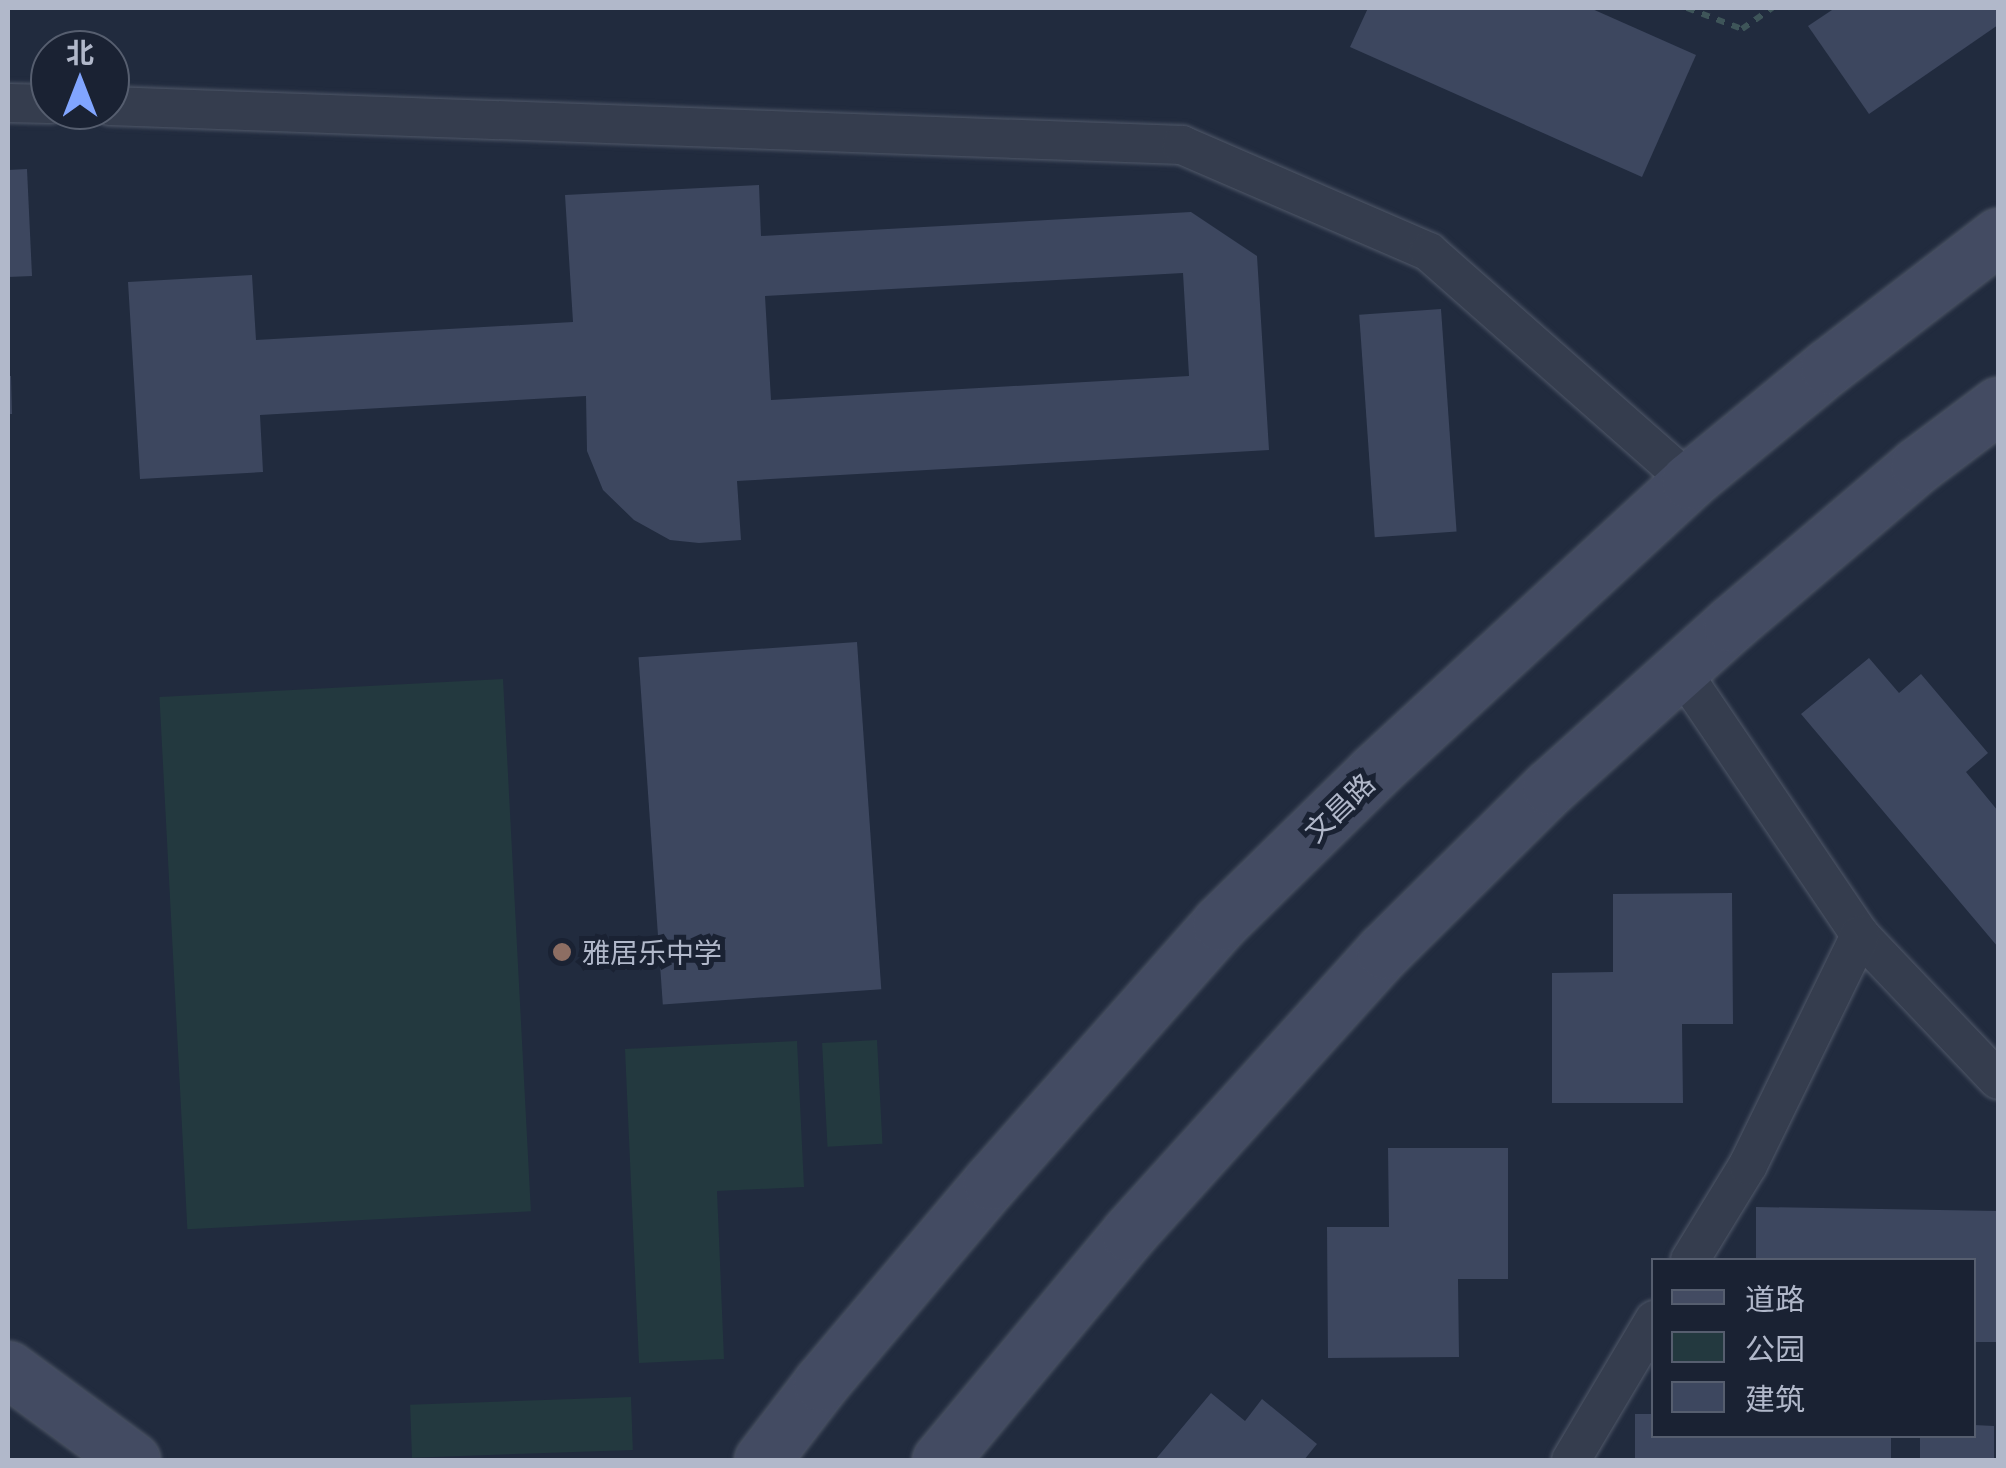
<!DOCTYPE html>
<meta charset="utf-8">
<style>
body{margin:0}
#map{position:relative;width:2006px;height:1468px;overflow:hidden;background:#212b3e;font-family:"Exo 2","Noto Sans SC",sans-serif}
div>[style]{position:absolute}
[style*='--x']{left:calc(var(--x)*1px);top:calc(var(--y)*1px);width:calc(var(--w)*1px);rotate:calc(var(--a)*1deg)}
.green>*{inset:0;background:#23393f;transform-origin:0 0}
.building>*{inset:0;background:#3d475f;transform-origin:0 0}
.path>*{height:6px;margin-top:-3px;transform-origin:0;background:repeating-linear-gradient(90deg,#3e5559 0 8px,transparent 0 16px)}
.roads{filter:drop-shadow(0 0 2px #505869) drop-shadow(0 0 2px #505869)}
.street>*{height:38px;margin:-19px;padding:0 19px;transform-origin:19px;border-radius:19px;background:#353d4e}
.secondary>*{height:55px;margin:-27.5px;padding:0 27.5px;transform-origin:27.5px;border-radius:27.5px;background:#434b62}
.dots>*{width:28px;height:28px;translate:-50% -50%;box-sizing:border-box;border:5px solid #1a2233;border-radius:50%}
span{translate:-50% -50%;white-space:nowrap;text-align:center;line-height:1.15;-webkit-text-stroke:10px #1a2233;paint-order:stroke}
.street-label{font-size:28px;color:#b1b8ca}
.poi-label{font-size:28px;color:#b1b8ca}
.left{translate:0 -50%;text-align:left}
.frame{position:absolute;inset:0;border:10px solid #b1b8ca;pointer-events:none}
.legend{position:absolute;left:1651px;top:1258px;width:325px;height:180px;box-sizing:border-box;background:#1a2233;border:2px solid #565e6f;margin:0;padding:12px 18px;list-style:none;font-size:30px;color:#b1b8ca}
.legend li{display:flex;align-items:center;gap:20px;height:50px}
.legend b{width:50px;border:2px solid #565e6f}
.north{position:absolute;left:30px;top:30px;width:100px;height:100px;box-sizing:border-box;background:#1a2233;border:2px solid #565e6f;border-radius:50%;rotate:0deg;font-size:28px;font-weight:700;line-height:40px;text-align:center;color:#b1b8ca}
.north::after{content:'';display:block;margin:auto;width:35px;height:45px;background:#81a5ff;clip-path:polygon(50% 0,100% 100%,50% 72%,0 100%)}
</style>
<div id="map">
<div class="green">
<i style="left:503px;top:679px;width:533px;height:344px;rotate:87deg"></i>
<i style="left:877px;top:1040px;width:104px;height:55px;rotate:87deg"></i>
<i style="clip-path:polygon(797px 1041px,804px 1187px,717px 1191px,724px 1359px,639px 1363px,625px 1049px)"></i>
<i style="left:631px;top:1397px;width:53px;height:221px;rotate:88deg"></i>
</div>
<div class="building">
<i style="clip-path:polygon(1368px 8px,1590px 8px,1696px 55px,1642px 177px,1350px 47px)"></i>
<i style="clip-path:polygon(1835px 8px,1998px 8px,1998px 25px,1869px 114px,1808px 26px)"></i>
<i style="clip-path:polygon(27px 169px,32px 276px,8px 277px,8px 170px)"></i>
<i style="clip-path:polygon(evenodd,759px 185px,761px 236px,1191px 212px,1257px 256px,1269px 450px,737px 481px,741px 540px,699px 543px,670px 540px,634px 520px,603px 490px,587px 451px,586px 396px,260px 415px,263px 472px,140px 479px,128px 282px,252px 275px,256px 340px,573px 322px,565px 195px,759px 185px,1183px 273px,1189px 376px,771px 400px,765px 296px,1183px 273px)"></i>
<i style="left:1441px;top:309px;width:223px;height:82px;rotate:86deg"></i>
<i style="clip-path:polygon(8px 376px,11px 376px,12px 414px,8px 414px)"></i>
<i style="left:857px;top:642px;width:348px;height:219px;rotate:86deg"></i>
<i style="clip-path:polygon(1869px 658px,1899px 693px,1921px 674px,1988px 753px,1966px 772px,1998px 811px,1998px 947px,1801px 714px)"></i>
<i style="clip-path:polygon(1732px 893px,1733px 1024px,1682px 1024px,1683px 1103px,1552px 1103px,1552px 973px,1613px 972px,1613px 894px)"></i>
<i style="clip-path:polygon(1388px 1148px,1508px 1148px,1508px 1279px,1458px 1279px,1459px 1357px,1328px 1358px,1327px 1227px,1389px 1227px)"></i>
<i style="clip-path:polygon(1756px 1207px,1998px 1211px,1998px 1342px,1974px 1342px,1974px 1260px,1756px 1260px)"></i>
<i style="clip-path:polygon(1211px 1393px,1245px 1421px,1262px 1399px,1317px 1444px,1304px 1460px,1155px 1460px)"></i>
<i style="clip-path:polygon(1635px 1414px,1654px 1414px,1654px 1436px,1891px 1436px,1891px 1460px,1635px 1460px)"></i>
<i style="clip-path:polygon(1974px 1425px,1994px 1426px,1994px 1460px,1920px 1460px,1920px 1436px,1974px 1436px)"></i>
</div>
<div class="path">
<i style="--x:1687;--y:8;--w:59;--a:20.9"></i>
<i style="--x:1742;--y:29;--w:37;--a:-35"></i>
</div>
<div class="roads">
<div class="street">
<i style="--x:8;--y:103;--w:42;--a:1.4"></i>
<i style="--x:110;--y:106;--w:1073;--a:2.08"></i>
<i style="--x:1182;--y:145;--w:269;--a:23.4"></i>
<i style="--x:1429;--y:252;--w:346;--a:41.4"></i>
<i style="--x:1680;--y:669;--w:321;--a:55.9"></i>
<i style="--x:1860;--y:935;--w:200;--a:46.4"></i>
<i style="--x:1690;--y:1260;--w:111;--a:-58.6"></i>
<i style="--x:1748;--y:1165;--w:256;--a:-64"></i>
<i style="--x:1571;--y:1460;--w:163;--a:-59.3"></i>
</div>
<div class="secondary">
<i style="--x:8;--y:1369;--w:154;--a:36.3"></i>
<i style="--x:762;--y:1460;--w:97;--a:-52.5"></i>
<i style="--x:821;--y:1383;--w:263;--a:-49.8"></i>
<i style="--x:991;--y:1182;--w:346;--a:-48.5"></i>
<i style="--x:1220;--y:923;--w:216;--a:-44.4"></i>
<i style="--x:1374;--y:772;--w:429;--a:-42.7"></i>
<i style="--x:1689;--y:481;--w:180;--a:-39.4"></i>
<i style="--x:1828;--y:367;--w:215;--a:-37.6"></i>
<i style="--x:940;--y:1460;--w:295;--a:-50.2"></i>
<i style="--x:1129;--y:1233;--w:380;--a:-47.9"></i>
<i style="--x:1384;--y:951;--w:233;--a:-44.7"></i>
<i style="--x:1550;--y:787;--w:244;--a:-42"></i>
<i style="--x:1731;--y:624;--w:245;--a:-40.4"></i>
<i style="--x:1918;--y:465;--w:100;--a:-36.9"></i>
</div>
</div>
<div class="dots">
<i style="left:562px;top:952px;background:#8d6e63"></i>
</div>
<div class="street-label">
<span style="left:1339px;top:807px;rotate:-44deg">文昌路</span>
</div>
<div class="poi-label">
<span class="left" style="left:582px;top:952px">雅居乐中学</span>
</div>
<div class="frame"></div>
<ul class="legend">
<li><b style="height:12px;background:#434b62"></b>道路</li>
<li><b style="height:28px;background:#23393f"></b>公园</li>
<li><b style="height:28px;background:#3d475f"></b>建筑</li>
</ul>
<div class="north">北</div>
</div>
